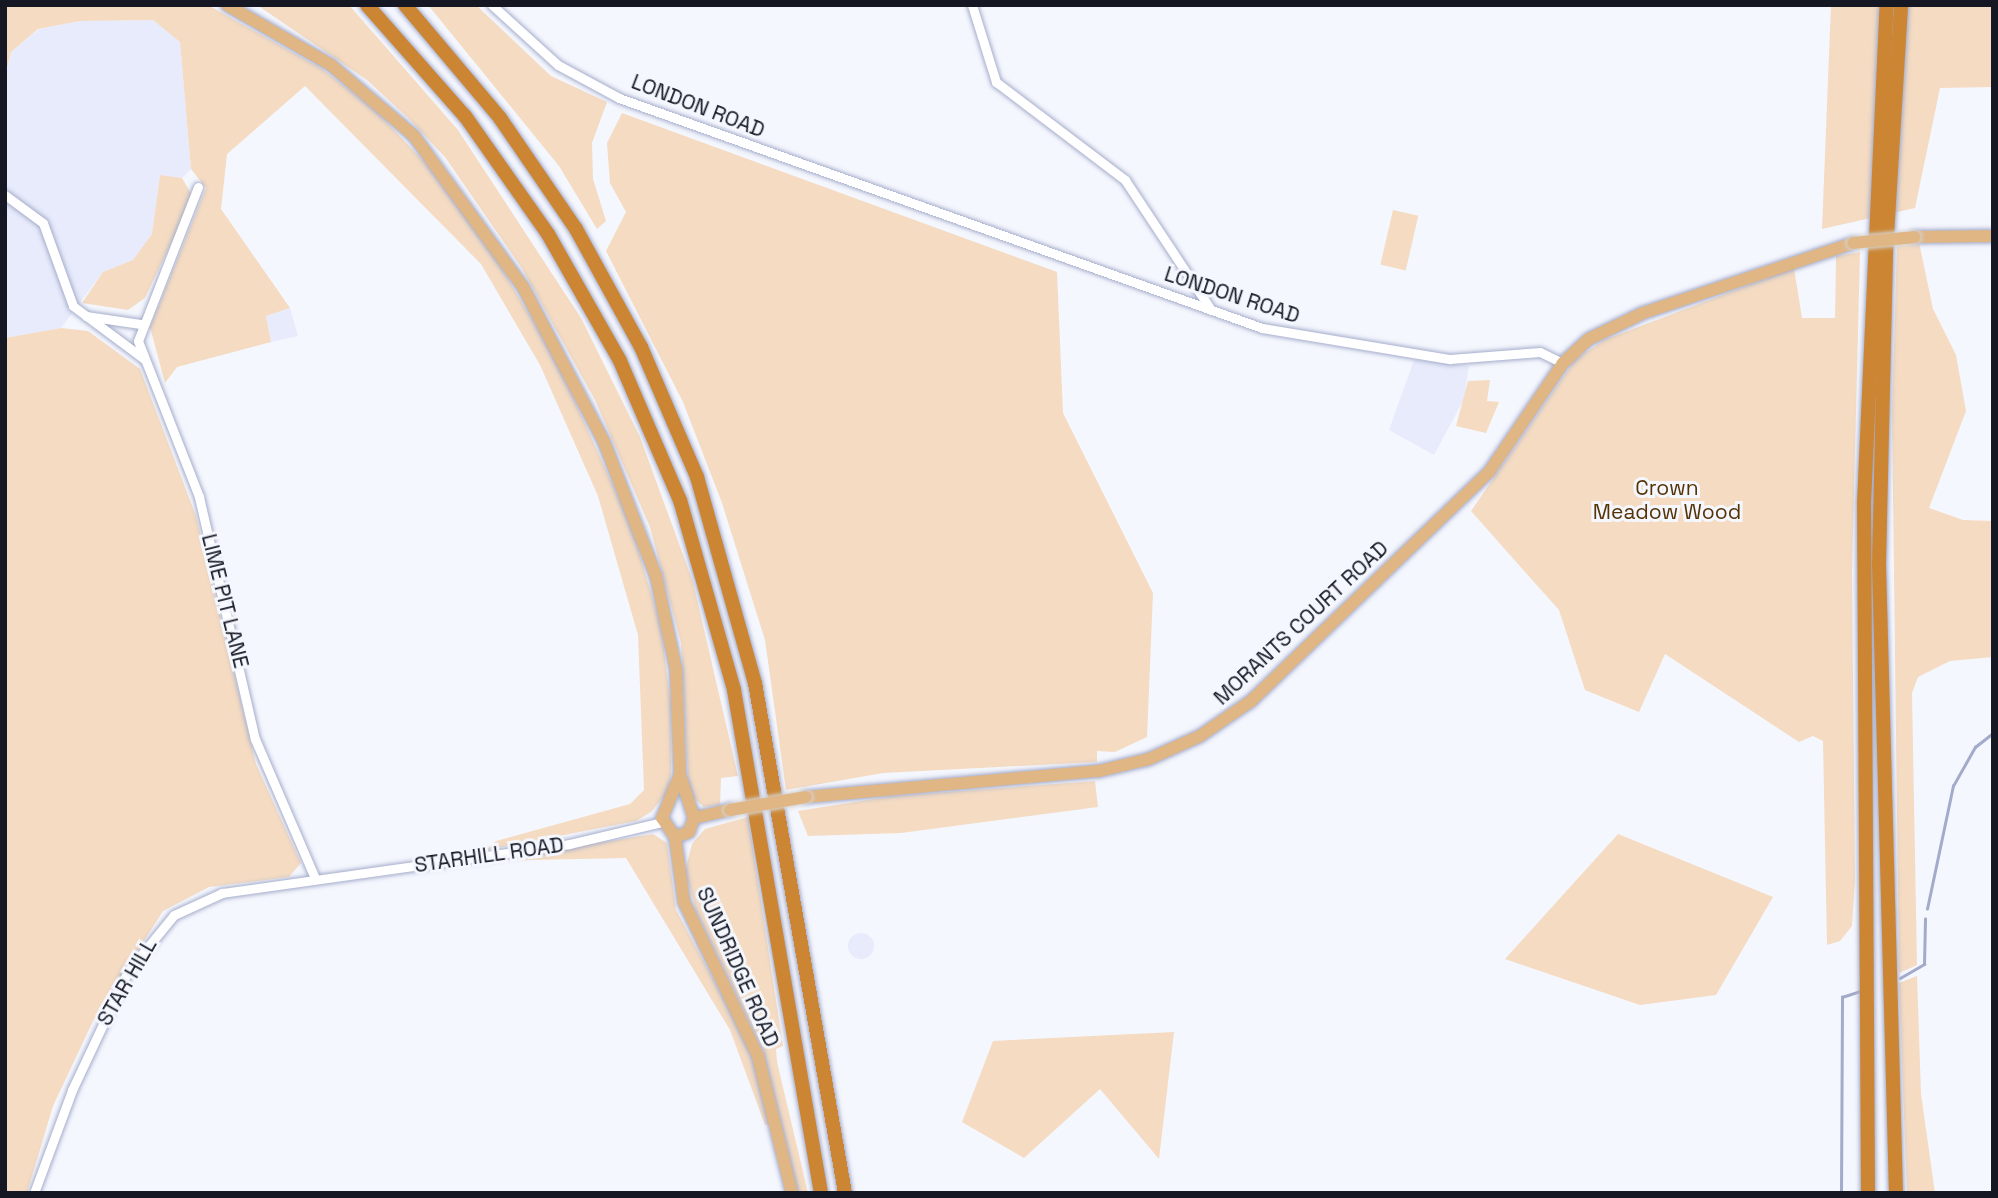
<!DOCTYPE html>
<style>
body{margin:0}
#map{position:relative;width:1998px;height:1198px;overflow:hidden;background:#f5f7fe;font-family:"Space Grotesk",sans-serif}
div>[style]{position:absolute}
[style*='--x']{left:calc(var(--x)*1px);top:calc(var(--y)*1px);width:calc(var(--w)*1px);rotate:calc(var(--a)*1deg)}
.built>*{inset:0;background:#e7ebfb}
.round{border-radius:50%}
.green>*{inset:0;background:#f4dbc2;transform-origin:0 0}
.stream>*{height:2.5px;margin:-1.25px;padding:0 1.25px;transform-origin:1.25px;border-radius:1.25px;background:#a3abca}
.roads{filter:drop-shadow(0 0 2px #a5adcb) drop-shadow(0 0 2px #a5adcb)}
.minor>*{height:9px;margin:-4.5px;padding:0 4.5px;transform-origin:4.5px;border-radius:4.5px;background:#fff}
.major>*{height:12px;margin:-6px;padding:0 6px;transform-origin:6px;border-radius:6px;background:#e0b685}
.highway>*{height:14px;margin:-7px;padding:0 7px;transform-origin:7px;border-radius:7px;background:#cc8633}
.bridges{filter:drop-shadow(0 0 2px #d5d5d7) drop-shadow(0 0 2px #d5d5d7)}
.major-bridge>*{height:12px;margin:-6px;padding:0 6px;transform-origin:6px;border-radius:6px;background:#e0b685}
span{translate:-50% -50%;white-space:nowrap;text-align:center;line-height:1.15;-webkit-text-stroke:6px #f5f7fe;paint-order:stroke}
.street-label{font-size:21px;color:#151823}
.park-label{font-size:21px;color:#563305}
.frame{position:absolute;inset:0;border:7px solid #151823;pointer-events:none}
</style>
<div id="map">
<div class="built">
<i style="clip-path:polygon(153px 20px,180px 42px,191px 169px,182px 178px,160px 175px,152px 234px,133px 260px,103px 272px,61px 328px,5px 338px,5px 79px,11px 52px,39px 29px,80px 21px)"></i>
<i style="clip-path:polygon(290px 308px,298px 336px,271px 342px,266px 316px)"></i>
<i style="clip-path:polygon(1414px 360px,1469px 366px,1464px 399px,1434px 455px,1389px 430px)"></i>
<i class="round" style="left:848px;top:933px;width:26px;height:26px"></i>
</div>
<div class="green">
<i style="clip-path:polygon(5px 5px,208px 5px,322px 69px,375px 110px,429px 167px,495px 257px,556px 360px,631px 525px,661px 627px,671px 706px,671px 774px,667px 793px,651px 812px,636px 821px,486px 850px,496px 841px,630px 804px,644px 790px,638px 635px,598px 496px,540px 365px,481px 264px,305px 86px,227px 154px,221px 209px,290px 308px,266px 316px,271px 342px,177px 367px,165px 383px,150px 327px,206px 188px,191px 169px,180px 42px,153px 20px,80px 21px,38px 29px,11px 52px,5px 76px)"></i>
<i style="clip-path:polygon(257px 5px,349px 5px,458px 130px,581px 318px,640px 437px,693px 582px,738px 776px,721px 778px,720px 805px,704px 807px,689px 794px,681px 643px,650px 527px,595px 400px,521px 267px,445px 157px,407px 117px,367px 80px)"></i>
<i style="clip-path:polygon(428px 5px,476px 5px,551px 76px,607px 102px,592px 143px,593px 179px,606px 221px,597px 229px,559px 166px)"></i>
<i style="clip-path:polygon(1831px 5px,1993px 5px,1993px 87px,1940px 88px,1915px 208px,1822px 229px)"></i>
<i style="clip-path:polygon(622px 113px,1057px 272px,1063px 413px,1153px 593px,1147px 737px,1115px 752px,1097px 751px,1097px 762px,883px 773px,786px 790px,765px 640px,722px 503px,683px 402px,606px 251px,626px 212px,610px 183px,607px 143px)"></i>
<i style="clip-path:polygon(160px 175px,182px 178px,193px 197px,145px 298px,128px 310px,82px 303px,103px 272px,133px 260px,152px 234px)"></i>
<i style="left:1393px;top:210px;width:26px;height:56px;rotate:13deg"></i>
<i style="clip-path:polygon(1919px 242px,1933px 309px,1956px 355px,1966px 411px,1929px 508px,1963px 520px,1993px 521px,1993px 657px,1950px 661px,1918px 677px,1912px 693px,1917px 965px,1899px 973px,1892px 414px,1897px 244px)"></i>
<i style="clip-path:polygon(1860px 252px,1852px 571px,1855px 880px,1852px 926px,1840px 941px,1827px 945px,1823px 741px,1813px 736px,1799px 742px,1665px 654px,1639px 712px,1585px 690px,1559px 610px,1471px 511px,1575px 360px,1604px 340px,1794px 268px,1802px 318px,1835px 318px,1836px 256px)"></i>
<i style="clip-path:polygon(61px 328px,88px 331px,140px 369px,196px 516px,256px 764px,301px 863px,289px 877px,209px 887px,163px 911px,93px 1021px,53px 1106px,27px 1193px,5px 1193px,5px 338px)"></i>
<i style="clip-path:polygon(1490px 380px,1487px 401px,1499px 402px,1486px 433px,1456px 426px,1468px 381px)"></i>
<i style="clip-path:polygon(1095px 781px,1098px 807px,901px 833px,808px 836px,798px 811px,893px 796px)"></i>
<i style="clip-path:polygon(748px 817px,783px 1046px,776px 1049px,777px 1062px,808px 1193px,798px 1193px,763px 1050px,696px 911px,685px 871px,692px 844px,705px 829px)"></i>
<i style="clip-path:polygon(653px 834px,667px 843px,676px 910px,749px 1046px,772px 1124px,765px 1125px,730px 1030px,626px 858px,489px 861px)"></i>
<i style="clip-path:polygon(1618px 834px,1773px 897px,1716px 995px,1640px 1005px,1505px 959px)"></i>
<i style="clip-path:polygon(1917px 976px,1921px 1094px,1935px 1193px,1907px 1193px,1899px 983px)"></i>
<i style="clip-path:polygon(1174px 1032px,1159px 1159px,1100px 1089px,1024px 1158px,962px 1122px,993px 1041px)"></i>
</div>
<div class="stream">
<i style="--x:1927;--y:909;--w:126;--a:-78.1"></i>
<i style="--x:1953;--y:786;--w:45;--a:-60.6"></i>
<i style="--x:1975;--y:747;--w:23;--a:-38"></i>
<i style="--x:1900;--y:978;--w:28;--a:-30"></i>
<i style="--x:1924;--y:964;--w:45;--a:-88.7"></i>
<i style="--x:1841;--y:1193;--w:196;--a:-89.7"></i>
<i style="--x:1842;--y:997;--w:20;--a:-18"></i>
</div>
<div class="roads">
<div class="minor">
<i style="--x:492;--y:5;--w:89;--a:42.3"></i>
<i style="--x:558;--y:65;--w:69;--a:28.4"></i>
<i style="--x:619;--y:98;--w:683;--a:19.68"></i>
<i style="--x:1262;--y:328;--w:191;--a:9.4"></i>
<i style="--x:1450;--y:359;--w:90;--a:-4.4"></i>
<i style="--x:1540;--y:352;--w:25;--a:26"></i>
<i style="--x:972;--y:5;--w:81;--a:72.7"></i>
<i style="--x:996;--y:82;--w:162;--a:37.2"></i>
<i style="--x:1125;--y:180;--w:156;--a:56.5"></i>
<i style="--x:198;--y:187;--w:165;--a:111.3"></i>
<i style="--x:138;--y:341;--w:168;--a:68.6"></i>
<i style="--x:199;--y:497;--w:248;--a:77"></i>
<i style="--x:255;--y:739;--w:151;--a:66.7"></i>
<i style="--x:5;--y:195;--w:47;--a:36.4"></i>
<i style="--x:43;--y:223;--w:88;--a:70.1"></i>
<i style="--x:73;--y:306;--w:89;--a:36.7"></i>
<i style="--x:86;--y:316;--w:55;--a:8.4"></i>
<i style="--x:34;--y:1193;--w:110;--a:-69.7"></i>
<i style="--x:72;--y:1090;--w:132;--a:-64.8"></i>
<i style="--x:128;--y:971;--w:72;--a:-50.6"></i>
<i style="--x:174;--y:915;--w:53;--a:-24.6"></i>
<i style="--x:222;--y:893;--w:350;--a:-8"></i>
<i style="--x:569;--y:844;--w:96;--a:-13.3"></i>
</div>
<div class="major">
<i style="--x:227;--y:5;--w:120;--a:30"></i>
<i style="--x:331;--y:65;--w:109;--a:40.5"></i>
<i style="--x:414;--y:136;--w:186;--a:54.2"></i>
<i style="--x:523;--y:287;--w:175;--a:62.4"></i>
<i style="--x:604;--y:442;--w:144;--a:68.8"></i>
<i style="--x:656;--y:576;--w:95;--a:77.9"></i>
<i style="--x:676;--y:669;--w:106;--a:87.8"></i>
<i style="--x:680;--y:775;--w:45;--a:72"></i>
<i style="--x:694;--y:818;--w:15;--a:110"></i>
<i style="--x:689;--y:832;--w:15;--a:160"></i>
<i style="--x:675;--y:837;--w:23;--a:-124"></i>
<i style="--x:662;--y:818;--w:47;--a:-67.3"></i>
<i style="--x:1915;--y:237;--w:78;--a:-0.7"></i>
<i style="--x:806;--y:797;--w:294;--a:-5.1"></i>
<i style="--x:1099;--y:771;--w:51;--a:-13.5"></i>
<i style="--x:1149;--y:759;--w:56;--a:-24.3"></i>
<i style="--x:1200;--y:736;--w:62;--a:-34.5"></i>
<i style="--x:1251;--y:701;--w:330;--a:-43.9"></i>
<i style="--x:1489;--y:472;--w:132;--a:-55.8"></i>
<i style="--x:1563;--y:363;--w:35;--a:-43"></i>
<i style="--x:1589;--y:339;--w:60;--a:-25.7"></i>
<i style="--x:1643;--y:313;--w:221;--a:-18.4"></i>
<i style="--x:694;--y:818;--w:37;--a:-13"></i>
<i style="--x:675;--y:837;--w:66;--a:82.1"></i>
<i style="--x:684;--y:902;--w:171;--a:64.3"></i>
<i style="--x:758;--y:1056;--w:141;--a:76.1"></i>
</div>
<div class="highway">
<i style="--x:367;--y:5;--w:148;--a:48.6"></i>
<i style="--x:465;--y:116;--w:144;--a:54.9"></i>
<i style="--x:548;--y:234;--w:146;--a:60.4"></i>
<i style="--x:620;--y:361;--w:151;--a:66.7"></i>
<i style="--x:680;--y:500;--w:198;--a:74.1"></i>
<i style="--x:734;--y:690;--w:510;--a:80.19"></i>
<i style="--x:405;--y:5;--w:148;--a:49.9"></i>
<i style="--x:500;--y:118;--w:135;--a:55.6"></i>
<i style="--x:576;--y:229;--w:135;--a:61.2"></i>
<i style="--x:641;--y:347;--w:142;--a:66.7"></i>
<i style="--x:697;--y:477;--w:214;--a:74.3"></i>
<i style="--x:755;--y:683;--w:518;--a:79.99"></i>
<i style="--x:1868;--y:1193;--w:690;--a:-90.33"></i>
<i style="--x:1864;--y:503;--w:499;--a:-87.4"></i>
<i style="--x:1896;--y:1193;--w:629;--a:-91.55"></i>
<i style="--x:1879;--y:564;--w:312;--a:-88.7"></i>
<i style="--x:1886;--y:252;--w:247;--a:-86.5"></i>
</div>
</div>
<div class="bridges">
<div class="major-bridge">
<i style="--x:1853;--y:243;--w:62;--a:-5.5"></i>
<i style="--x:730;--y:810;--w:77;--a:-9.7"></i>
</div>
</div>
<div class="street-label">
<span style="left:698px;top:106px;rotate:21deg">LONDON ROAD</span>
<span style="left:1232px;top:295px;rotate:18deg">LONDON ROAD</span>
<span style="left:225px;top:601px;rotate:76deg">LIME PIT LANE</span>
<span style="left:1301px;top:623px;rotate:-43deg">MORANTS COURT ROAD</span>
<span style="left:489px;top:855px;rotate:-8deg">STARHILL ROAD</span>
<span style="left:738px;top:967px;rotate:66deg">SUNDRIDGE ROAD</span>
<span style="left:127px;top:982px;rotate:-60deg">STAR HILL</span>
</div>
<div class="park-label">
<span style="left:1667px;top:500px">Crown<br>Meadow Wood</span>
</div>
<div class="frame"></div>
</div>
